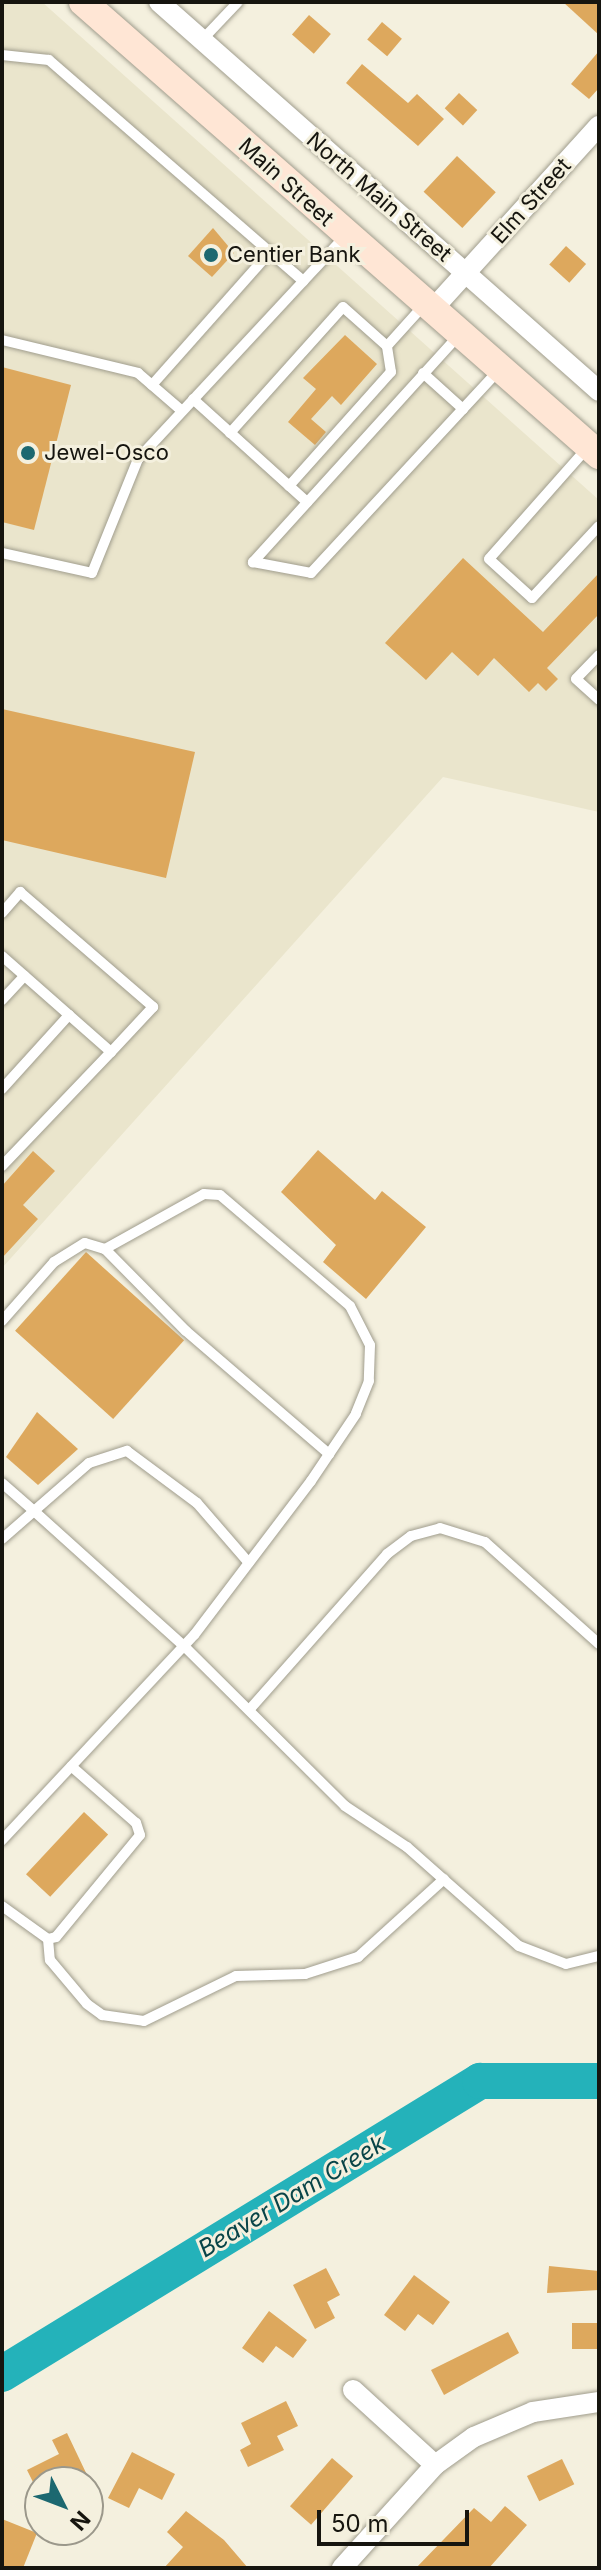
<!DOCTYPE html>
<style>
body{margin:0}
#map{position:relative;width:601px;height:2570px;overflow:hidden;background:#f4f0de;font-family:Inter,sans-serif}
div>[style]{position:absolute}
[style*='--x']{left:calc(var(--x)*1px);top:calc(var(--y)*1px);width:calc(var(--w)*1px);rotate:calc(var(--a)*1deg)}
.built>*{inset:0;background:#eae5cc}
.river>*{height:36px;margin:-18px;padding:0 18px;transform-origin:18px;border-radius:18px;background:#24b2ba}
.building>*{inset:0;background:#dda85d;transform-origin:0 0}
.roads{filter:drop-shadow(0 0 2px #a09d8d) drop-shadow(0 0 2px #a09d8d)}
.service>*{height:10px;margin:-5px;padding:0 5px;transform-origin:5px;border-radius:5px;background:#fff}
.minor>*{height:20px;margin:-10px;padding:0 10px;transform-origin:10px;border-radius:10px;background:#fff}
.secondary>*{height:28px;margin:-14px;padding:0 14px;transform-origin:14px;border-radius:14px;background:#ffe6d5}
.dots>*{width:22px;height:22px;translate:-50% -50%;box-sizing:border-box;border:4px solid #f4f0de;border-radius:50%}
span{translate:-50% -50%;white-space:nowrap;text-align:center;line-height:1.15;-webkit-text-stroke:6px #f4f0de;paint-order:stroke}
.street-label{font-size:22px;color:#16150f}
.poi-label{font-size:22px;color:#16150f}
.left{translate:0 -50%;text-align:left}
.water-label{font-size:24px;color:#084447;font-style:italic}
.frame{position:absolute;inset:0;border:4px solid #16150f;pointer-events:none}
.north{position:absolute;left:24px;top:2466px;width:80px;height:80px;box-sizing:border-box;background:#f4f0de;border:2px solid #9b988b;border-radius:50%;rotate:132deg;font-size:22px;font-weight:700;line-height:32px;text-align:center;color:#16150f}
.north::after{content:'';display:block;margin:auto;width:28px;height:36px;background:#1c6870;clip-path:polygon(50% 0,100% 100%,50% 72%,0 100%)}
.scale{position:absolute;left:317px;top:2510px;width:152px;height:36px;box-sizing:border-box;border:4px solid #16150f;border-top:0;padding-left:10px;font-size:24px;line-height:28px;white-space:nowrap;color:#16150f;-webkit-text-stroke:6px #f4f0de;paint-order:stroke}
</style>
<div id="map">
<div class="built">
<i style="clip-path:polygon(2px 2px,42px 2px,599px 500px,599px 812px,443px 777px,2px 1268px)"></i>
</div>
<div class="river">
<i style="--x:2;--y:2374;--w:561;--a:-31.51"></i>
<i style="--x:480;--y:2081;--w:119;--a:0"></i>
</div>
<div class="building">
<i style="clip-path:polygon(563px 2px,599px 2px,599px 35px)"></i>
<i style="left:309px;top:15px;width:29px;height:26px;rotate:41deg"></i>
<i style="left:382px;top:22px;width:26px;height:23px;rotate:40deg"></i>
<i style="clip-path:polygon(599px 51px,599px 88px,589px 99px,571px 84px)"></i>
<i style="clip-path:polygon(362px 64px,408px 103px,417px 94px,444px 119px,418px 146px,346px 83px)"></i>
<i style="left:459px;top:93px;width:25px;height:21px;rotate:43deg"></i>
<i style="left:457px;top:156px;width:53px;height:49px;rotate:43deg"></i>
<i style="clip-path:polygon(213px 228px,234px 253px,212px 277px,188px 256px)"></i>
<i style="left:566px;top:246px;width:27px;height:25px;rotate:42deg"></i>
<i style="clip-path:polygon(345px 335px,377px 364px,341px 405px,332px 396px,311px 419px,326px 432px,315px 445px,288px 422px,316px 389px,303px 378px)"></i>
<i style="clip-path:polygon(2px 367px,71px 385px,34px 530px,2px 522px)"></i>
<i style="clip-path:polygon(463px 558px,543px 632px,599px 573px,599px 614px,547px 668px,558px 679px,546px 691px,538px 683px,529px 692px,494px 658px,478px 676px,452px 652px,426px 680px,385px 643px)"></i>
<i style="clip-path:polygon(2px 709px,195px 752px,166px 878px,2px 840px)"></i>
<i style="clip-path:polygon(318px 1150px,375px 1200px,382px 1191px,426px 1227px,366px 1299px,323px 1262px,336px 1245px,281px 1192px)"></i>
<i style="clip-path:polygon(33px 1151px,55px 1171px,23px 1205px,38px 1219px,2px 1258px,2px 1186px)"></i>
<i style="left:86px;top:1252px;width:132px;height:106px;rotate:42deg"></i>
<i style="clip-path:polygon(37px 1412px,78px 1449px,38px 1485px,6px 1457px)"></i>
<i style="left:84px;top:1812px;width:33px;height:85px;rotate:43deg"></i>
<i style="clip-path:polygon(549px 2266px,599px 2271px,599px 2290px,547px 2293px)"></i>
<i style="clip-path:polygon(326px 2268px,340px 2295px,327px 2302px,335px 2318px,315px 2329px,293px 2285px)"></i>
<i style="clip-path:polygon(414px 2275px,450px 2302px,433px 2325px,418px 2314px,405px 2331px,384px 2315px)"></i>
<i style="clip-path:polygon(269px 2311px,307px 2340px,293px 2358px,276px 2346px,263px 2363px,242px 2348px)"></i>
<i style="left:599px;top:2323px;width:26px;height:27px;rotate:90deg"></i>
<i style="clip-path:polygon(508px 2332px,519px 2353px,444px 2395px,431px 2370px)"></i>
<i style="clip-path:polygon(286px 2401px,298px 2426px,277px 2436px,284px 2450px,248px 2467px,240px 2450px,251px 2444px,241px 2423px)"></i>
<i style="clip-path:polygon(67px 2433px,88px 2477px,33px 2482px,27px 2470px,59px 2454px,52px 2440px)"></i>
<i style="clip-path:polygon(132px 2452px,175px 2474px,162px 2500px,139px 2488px,129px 2508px,108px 2498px)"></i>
<i style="left:332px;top:2458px;width:28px;height:64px;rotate:41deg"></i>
<i style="left:562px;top:2459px;width:28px;height:39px;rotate:64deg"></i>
<i style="clip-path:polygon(505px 2506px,527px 2525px,489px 2568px,416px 2568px,474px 2508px,491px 2522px)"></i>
<i style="clip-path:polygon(186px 2511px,224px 2540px,248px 2568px,164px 2568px,183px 2547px,167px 2532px)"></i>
<i style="clip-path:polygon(2px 2519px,37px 2533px,23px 2568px,2px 2568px)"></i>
</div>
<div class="roads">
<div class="service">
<i style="--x:202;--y:40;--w:52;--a:-46.5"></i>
<i style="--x:2;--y:55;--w:47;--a:6.1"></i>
<i style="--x:49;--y:60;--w:337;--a:41"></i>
<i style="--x:459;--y:335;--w:307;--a:132.2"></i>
<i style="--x:253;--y:562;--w:59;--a:10.7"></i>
<i style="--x:311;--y:573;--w:277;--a:-47.2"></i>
<i style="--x:2;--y:340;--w:140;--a:13.6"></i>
<i style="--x:138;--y:373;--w:58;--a:40.8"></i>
<i style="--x:423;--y:373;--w:54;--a:42"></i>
<i style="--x:152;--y:385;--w:178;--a:-48.4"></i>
<i style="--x:193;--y:399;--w:154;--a:42.1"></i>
<i style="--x:230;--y:433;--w:169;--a:-48.1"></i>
<i style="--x:343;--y:307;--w:59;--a:41.6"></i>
<i style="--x:387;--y:346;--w:55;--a:-47.9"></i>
<i style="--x:588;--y:447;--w:149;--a:131.5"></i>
<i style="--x:489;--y:559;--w:58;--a:42.2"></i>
<i style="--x:532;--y:598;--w:98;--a:-47.1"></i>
<i style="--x:289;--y:486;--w:153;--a:-48.2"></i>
<i style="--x:391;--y:372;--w:26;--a:-99"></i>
<i style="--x:2;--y:553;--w:92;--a:12.5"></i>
<i style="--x:92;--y:573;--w:123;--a:-68"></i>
<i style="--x:138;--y:459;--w:303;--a:-47.1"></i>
<i style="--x:599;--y:655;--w:33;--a:134"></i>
<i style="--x:576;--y:679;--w:31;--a:42"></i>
<i style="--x:2;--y:913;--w:28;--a:-49"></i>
<i style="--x:20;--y:892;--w:176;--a:40.8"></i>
<i style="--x:153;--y:1007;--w:62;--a:133"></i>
<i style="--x:2;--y:956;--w:89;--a:41.4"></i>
<i style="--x:69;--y:1015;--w:100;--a:132.2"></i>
<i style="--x:2;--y:1000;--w:33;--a:-47"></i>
<i style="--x:2;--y:1166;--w:158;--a:-46.3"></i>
<i style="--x:111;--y:1052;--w:56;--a:-138.6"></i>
<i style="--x:105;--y:1249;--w:115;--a:45.4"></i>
<i style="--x:186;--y:1331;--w:189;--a:40.7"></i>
<i style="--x:2;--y:1321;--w:79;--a:-48.6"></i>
<i style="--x:54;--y:1262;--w:36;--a:-32"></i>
<i style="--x:85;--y:1243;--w:21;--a:17"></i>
<i style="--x:105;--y:1249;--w:113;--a:-29.1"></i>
<i style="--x:204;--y:1194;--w:16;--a:4"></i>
<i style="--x:220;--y:1195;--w:171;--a:40.5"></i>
<i style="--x:350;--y:1306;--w:44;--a:62.9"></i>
<i style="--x:370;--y:1345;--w:36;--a:92"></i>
<i style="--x:369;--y:1381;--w:35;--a:112"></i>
<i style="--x:356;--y:1414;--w:81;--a:123.9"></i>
<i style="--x:311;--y:1481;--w:193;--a:127.2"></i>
<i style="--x:194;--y:1635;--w:281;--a:133.1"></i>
<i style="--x:2;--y:1483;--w:43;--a:41.2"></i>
<i style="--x:34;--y:1511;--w:73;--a:-41.1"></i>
<i style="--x:89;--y:1463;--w:40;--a:-18"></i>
<i style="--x:127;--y:1451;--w:87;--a:36.6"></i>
<i style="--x:197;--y:1503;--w:79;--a:49.1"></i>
<i style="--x:2;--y:1539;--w:43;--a:-41.2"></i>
<i style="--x:34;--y:1511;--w:202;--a:42"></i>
<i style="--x:184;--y:1646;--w:227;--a:44.8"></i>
<i style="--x:345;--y:1806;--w:74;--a:33.5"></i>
<i style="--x:407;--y:1847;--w:149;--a:41.5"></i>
<i style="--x:519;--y:1946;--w:50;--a:21"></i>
<i style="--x:566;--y:1964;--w:34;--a:-14"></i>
<i style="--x:250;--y:1709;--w:207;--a:-48.5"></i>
<i style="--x:387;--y:1554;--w:30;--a:-37"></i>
<i style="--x:411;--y:1536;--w:30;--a:-15"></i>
<i style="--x:440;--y:1528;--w:47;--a:17.3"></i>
<i style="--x:485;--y:1542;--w:153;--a:41.8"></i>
<i style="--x:2;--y:1906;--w:57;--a:35.7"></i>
<i style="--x:48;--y:1939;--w:8;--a:-14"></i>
<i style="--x:56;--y:1937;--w:132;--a:-50.5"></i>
<i style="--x:140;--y:1835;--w:13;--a:-108"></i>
<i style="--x:136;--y:1823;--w:86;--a:-138.8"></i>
<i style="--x:48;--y:1939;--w:21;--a:85"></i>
<i style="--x:50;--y:1960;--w:57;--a:49.9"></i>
<i style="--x:87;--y:2004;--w:19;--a:36"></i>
<i style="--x:102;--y:2015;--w:42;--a:8.1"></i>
<i style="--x:144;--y:2021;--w:102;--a:-26.1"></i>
<i style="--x:236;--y:1976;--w:69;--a:-1.7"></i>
<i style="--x:305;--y:1974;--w:56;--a:-17.8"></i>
<i style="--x:358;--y:1957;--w:116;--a:-42.2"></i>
</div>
<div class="minor">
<i style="--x:159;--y:2;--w:587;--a:41.48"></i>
<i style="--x:431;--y:311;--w:250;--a:-47.8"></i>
<i style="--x:353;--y:2390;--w:111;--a:42.4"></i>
<i style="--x:342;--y:2568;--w:139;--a:-47.9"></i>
<i style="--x:435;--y:2465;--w:48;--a:-35.7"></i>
<i style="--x:474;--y:2437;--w:64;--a:-23"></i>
<i style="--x:533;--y:2412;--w:67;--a:-8.6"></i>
</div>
<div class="secondary">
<i style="--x:83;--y:2;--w:687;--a:41.28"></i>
</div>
</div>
<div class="dots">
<i style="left:211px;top:255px;background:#1c6870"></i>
<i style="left:28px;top:453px;background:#1c6870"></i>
</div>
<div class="street-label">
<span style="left:286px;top:182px;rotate:42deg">Main Street</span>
<span style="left:379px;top:197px;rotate:41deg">North Main Street</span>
<span style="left:531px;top:201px;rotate:-48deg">Elm Street</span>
</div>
<div class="poi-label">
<span class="left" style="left:227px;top:255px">Centier Bank</span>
<span class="left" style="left:44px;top:453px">Jewel-Osco</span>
</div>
<div class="water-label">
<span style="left:292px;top:2196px;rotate:-31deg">Beaver Dam Creek</span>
</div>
<div class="frame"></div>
<div class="north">N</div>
<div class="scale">50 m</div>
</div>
